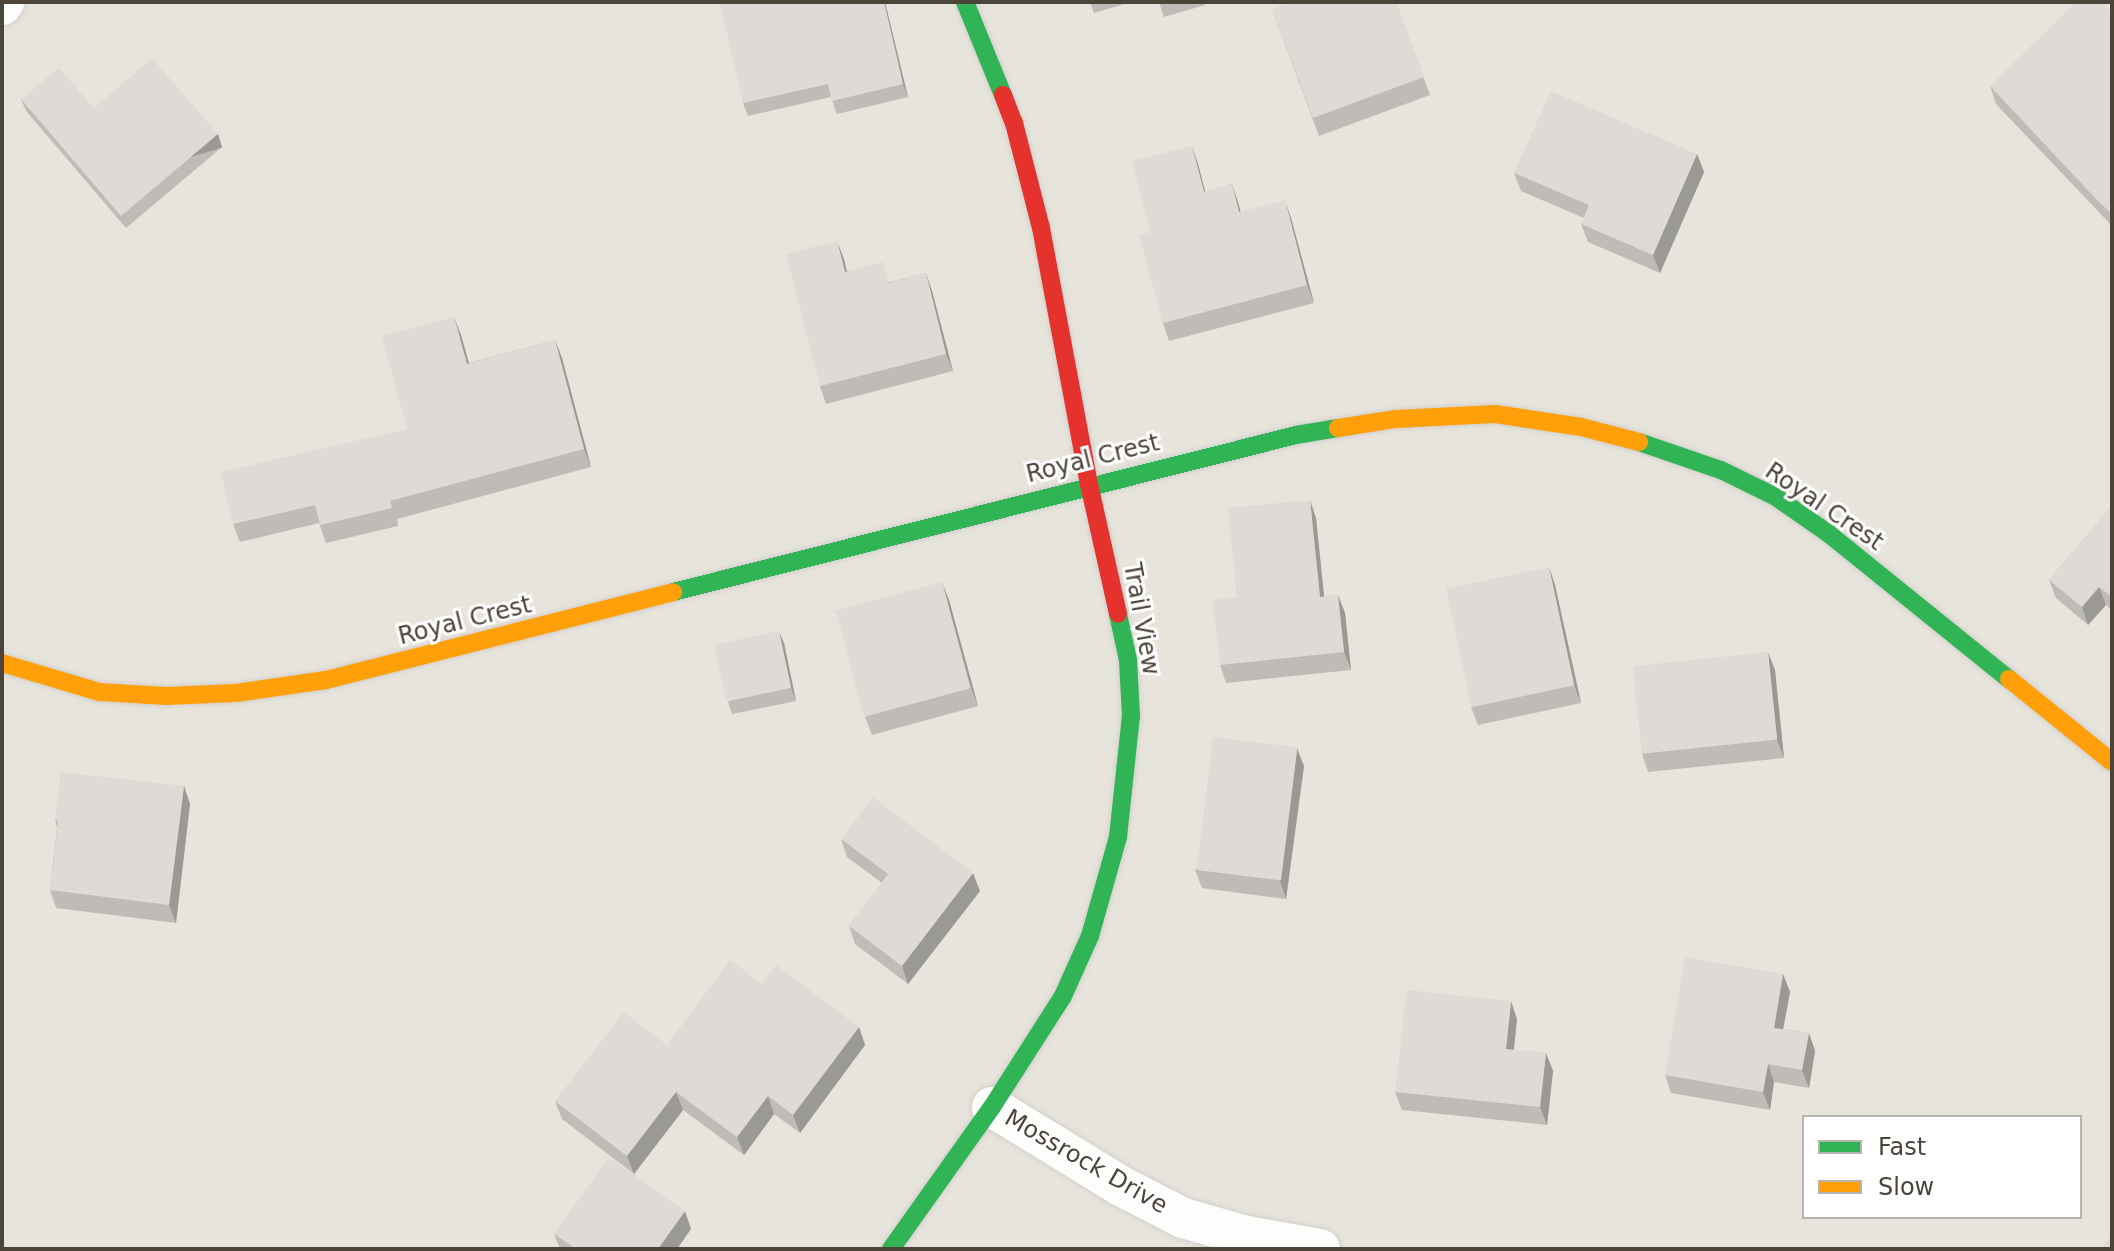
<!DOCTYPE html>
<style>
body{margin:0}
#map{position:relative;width:2114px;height:1251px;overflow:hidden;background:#f4f2ee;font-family:"DejaVu Sans",sans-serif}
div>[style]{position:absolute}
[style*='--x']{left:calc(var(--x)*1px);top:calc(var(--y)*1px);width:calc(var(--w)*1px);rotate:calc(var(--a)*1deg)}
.residential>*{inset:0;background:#e7e4dc}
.roads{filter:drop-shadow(0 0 2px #d2d0cb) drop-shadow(0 0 2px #d2d0cb)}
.street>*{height:40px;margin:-20px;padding:0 20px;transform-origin:20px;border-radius:20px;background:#fdfdfc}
.fast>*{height:18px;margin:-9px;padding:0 9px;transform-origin:9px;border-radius:9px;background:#30b455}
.slow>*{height:18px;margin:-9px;padding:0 9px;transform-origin:9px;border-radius:9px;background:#ff9f0a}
.jam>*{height:18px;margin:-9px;padding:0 9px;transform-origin:9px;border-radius:9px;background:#e5322d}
.wall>*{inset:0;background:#bfbcb8}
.shaded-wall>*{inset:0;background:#9b9996;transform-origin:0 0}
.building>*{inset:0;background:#dedbd6;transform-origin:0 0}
span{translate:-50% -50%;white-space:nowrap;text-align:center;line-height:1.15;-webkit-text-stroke:6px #fff;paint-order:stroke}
.street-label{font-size:24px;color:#4b4439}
.frame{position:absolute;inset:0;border:4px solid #4b4439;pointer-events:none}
.legend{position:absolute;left:1802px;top:1115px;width:280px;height:104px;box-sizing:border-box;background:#fff;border:2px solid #b7b4b0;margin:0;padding:10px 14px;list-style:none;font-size:24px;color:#4b4439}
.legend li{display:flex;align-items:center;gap:16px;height:40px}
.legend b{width:40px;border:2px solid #b7b4b0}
</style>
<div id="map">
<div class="residential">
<i style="clip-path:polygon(evenodd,2px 2px,2112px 2px,2112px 1249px,2px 1249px,2px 2px,1804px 1117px,2080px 1117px,2080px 1217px,1804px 1217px,1804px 1117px)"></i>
</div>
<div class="roads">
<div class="street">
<i style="--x:2;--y:5;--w:4;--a:-56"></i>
<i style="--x:992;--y:1107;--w:151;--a:31.5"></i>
<i style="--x:1121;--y:1186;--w:70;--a:27.3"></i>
<i style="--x:1183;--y:1218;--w:66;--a:15.9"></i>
<i style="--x:1246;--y:1236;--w:75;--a:10"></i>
</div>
<div class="fast">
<i style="--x:965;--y:2;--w:100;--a:67.8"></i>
<i style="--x:1639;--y:442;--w:87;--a:18.9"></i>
<i style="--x:1721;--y:470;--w:61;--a:26.1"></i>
<i style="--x:1776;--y:497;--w:65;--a:34.9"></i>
<i style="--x:1829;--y:534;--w:231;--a:38.9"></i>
<i style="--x:673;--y:592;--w:642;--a:-14.14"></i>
<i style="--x:1296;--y:435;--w:43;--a:-9.5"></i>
<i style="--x:891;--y:1249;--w:174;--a:-54.6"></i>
<i style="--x:992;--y:1107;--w:132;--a:-57.4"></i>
<i style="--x:1063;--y:996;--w:66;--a:-65.8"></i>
<i style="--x:1090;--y:936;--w:103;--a:-74.2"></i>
<i style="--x:1118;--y:837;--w:122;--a:-83.9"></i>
<i style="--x:1131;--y:716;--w:56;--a:-93.1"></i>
<i style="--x:1128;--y:660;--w:47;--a:-102.3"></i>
</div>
<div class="slow">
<i style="--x:1338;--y:428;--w:59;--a:-8.8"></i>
<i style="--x:1396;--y:419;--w:99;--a:-2.9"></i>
<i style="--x:1495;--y:414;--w:87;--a:8.6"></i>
<i style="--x:1581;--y:427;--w:60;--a:14.5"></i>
<i style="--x:2;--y:663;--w:101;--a:16.6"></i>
<i style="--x:99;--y:692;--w:68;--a:3.4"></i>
<i style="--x:167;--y:696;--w:69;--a:-2.5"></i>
<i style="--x:236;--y:693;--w:91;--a:-8.2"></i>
<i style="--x:326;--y:680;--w:358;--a:-14.2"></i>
<i style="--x:2009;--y:679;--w:132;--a:38.9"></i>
</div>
<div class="jam">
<i style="--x:1003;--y:95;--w:30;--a:69"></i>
<i style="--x:1014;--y:123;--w:108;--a:75.6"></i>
<i style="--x:1041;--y:228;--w:260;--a:79.4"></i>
<i style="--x:1089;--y:484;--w:133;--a:77.4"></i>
</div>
</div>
<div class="wall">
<i style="clip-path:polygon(885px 2px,908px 97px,837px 114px,831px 97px,748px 116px,743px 103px)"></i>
<i style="clip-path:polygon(1090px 2px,1131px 2px,1094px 13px)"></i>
<i style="clip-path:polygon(1159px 2px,1204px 2px,1205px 5px,1164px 17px)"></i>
<i style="clip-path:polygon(1396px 2px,1430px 95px,1319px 136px,1272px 9px)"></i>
<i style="clip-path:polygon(2112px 12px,2112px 226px,1996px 104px,1990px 86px)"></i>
<i style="clip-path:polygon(21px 99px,94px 108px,218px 134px,222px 147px,126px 228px,26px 111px)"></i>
<i style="clip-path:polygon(1192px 146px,1198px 164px,1205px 192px,1232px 184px,1241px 212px,1291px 218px,1314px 303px,1169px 341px,1163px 323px,1151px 232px)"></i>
<i style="clip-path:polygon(1697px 154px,1704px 172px,1660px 273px,1588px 242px,1581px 224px,1584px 218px,1521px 191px,1514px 173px)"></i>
<i style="clip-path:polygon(844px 259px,847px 271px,890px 282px,926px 273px,932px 291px,953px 371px,826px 404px,820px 386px)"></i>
<i style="clip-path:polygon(461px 335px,469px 363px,555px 340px,562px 358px,591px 467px,397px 519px,398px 526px,326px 543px,319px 523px,240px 542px,233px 524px,407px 429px)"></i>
<i style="clip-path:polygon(2112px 506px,2112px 610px,2106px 605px,2088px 625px,2056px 598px,2049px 580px)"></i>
<i style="clip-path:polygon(1316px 518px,1324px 597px,1338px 595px,1345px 613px,1351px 670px,1226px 683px,1220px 665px,1237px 597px)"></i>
<i style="clip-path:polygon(1549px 567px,1555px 585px,1581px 703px,1478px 725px,1471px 707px)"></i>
<i style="clip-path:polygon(949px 600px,978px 706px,872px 735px,865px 717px)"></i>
<i style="clip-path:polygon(784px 643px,796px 701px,732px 714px,728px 702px)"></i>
<i style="clip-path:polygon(1775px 670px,1784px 758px,1648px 772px,1642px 754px)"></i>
<i style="clip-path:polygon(1304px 766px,1286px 899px,1202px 888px,1195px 870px)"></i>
<i style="clip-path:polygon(184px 786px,190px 804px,176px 923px,56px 908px,50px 890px,57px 827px,55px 820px)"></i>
<i style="clip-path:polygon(841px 839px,980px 891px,908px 984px,855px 944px,849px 926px,882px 883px,847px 857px)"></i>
<i style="clip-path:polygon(1783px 974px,1790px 992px,1783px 1029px,1809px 1033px,1815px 1051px,1809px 1088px,1774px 1082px,1770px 1110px,1671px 1093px,1665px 1075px)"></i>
<i style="clip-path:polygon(762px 984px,859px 1027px,865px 1045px,800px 1133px,774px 1114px,744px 1155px,683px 1110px,634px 1174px,562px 1119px,555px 1101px,667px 1045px)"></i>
<i style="clip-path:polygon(1517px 1019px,1514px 1050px,1546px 1053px,1553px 1071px,1547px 1125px,1402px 1110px,1395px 1092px)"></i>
<i style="clip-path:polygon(691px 1229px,677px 1249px,560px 1249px,554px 1234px)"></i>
</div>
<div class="shaded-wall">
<i style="clip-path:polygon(884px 2px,885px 2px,908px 97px,903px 84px)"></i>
<i style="left:218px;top:134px;width:14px;height:127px;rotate:73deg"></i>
<i style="clip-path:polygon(1192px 146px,1198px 164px,1210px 210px,1204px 192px)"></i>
<i style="clip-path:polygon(1697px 154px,1704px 172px,1660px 273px,1653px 255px)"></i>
<i style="clip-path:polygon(1232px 184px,1238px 202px,1245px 230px,1239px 212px)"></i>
<i style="clip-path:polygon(1285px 200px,1291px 218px,1314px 303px,1307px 285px)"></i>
<i style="clip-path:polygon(837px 241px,844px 259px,851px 290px,845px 272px)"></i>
<i style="clip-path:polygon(926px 273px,932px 291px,953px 371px,946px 354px)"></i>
<i style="clip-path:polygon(454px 317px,461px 335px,474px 382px,467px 364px)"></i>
<i style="clip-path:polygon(555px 340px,562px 358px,591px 467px,584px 449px)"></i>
<i style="clip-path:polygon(1310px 500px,1316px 518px,1326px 615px,1320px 597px)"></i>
<i style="clip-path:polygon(1549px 567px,1555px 585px,1581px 703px,1574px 685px)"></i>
<i style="clip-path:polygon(942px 582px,949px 600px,978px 706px,971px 688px)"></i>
<i style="clip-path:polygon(2099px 587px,2106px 605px,2088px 625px,2082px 607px)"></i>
<i style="clip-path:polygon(1338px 595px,1345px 613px,1351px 670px,1344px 652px)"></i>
<i style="clip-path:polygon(779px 631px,784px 643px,796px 701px,791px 688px)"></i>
<i style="clip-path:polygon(1768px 652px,1775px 670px,1784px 758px,1777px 740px)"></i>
<i style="clip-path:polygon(1297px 748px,1304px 766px,1286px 899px,1280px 881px)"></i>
<i style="clip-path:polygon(184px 786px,190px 804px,176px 923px,169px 905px)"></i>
<i style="clip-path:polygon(973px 873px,980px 891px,908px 984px,902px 966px)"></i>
<i style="clip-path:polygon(1783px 974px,1790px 992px,1780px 1046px,1774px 1028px)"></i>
<i style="clip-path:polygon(1511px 1001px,1517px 1019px,1512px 1067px,1506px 1049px)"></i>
<i style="clip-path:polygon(859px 1027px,865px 1045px,800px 1133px,793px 1115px)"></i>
<i style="clip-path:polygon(1809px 1033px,1815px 1051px,1809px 1088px,1802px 1070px)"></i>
<i style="clip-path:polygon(1546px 1053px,1553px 1071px,1547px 1125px,1540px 1107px)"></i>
<i style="clip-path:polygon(1768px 1064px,1774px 1082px,1770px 1110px,1763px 1092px)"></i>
<i style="clip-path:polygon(676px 1092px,683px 1110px,634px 1174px,627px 1156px)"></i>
<i style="clip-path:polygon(768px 1096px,774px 1114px,744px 1155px,737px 1137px)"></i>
<i style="clip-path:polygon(685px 1211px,691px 1229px,677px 1249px,658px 1249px)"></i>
</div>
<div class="building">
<i style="clip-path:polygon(724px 2px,884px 2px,903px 84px,832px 101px,828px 84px,743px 103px,720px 3px)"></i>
<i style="clip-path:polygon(1291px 2px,1396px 2px,1424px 77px,1313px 118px,1272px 9px)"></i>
<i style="clip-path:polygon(2076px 2px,2102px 2px,2112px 12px,2112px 214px,2099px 202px,1990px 86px)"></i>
<i style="clip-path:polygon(152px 58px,218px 134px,121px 216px,21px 99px,59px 68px,94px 108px)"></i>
<i style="clip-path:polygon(1551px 91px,1697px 154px,1653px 255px,1581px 224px,1589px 205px,1514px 173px)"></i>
<i style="clip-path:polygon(1192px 146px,1204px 192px,1232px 184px,1239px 212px,1285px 200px,1307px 285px,1163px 323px,1139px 235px,1151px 232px,1132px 161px)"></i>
<i style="clip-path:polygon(837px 241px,845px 272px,883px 262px,888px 283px,926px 273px,946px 354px,820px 386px,786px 254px)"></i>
<i style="clip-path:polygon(454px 317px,467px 364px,555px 340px,584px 449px,390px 501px,392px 508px,320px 525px,315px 505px,233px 524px,221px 472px,407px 429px,382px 336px)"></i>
<i style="clip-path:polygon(1310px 500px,1320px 597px,1338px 595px,1344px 652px,1220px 665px,1213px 600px,1237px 597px,1228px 508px)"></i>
<i style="clip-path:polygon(2112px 506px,2112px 597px,2099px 587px,2082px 607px,2049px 580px)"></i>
<i style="left:1549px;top:567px;width:121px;height:105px;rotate:78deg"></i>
<i style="left:942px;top:582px;width:110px;height:110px;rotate:75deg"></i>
<i style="left:779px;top:631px;width:58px;height:66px;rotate:78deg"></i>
<i style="left:1768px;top:652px;width:88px;height:136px;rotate:84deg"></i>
<i style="left:1213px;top:737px;width:85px;height:134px;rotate:7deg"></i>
<i style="clip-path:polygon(61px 772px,184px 786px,169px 905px,50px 890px,58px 821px,55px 820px)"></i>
<i style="clip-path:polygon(873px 797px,973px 873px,902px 966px,849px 926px,888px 874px,841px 839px)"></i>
<i style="clip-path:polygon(1685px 957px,1783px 974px,1774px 1028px,1809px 1033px,1802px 1070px,1768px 1064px,1763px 1092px,1665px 1075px)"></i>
<i style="clip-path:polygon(730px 960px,762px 984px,776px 965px,859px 1027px,793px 1115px,768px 1096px,737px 1137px,676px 1092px,627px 1156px,555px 1101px,624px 1012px,667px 1045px)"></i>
<i style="clip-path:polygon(1407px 990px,1511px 1001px,1506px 1049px,1546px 1053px,1540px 1107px,1395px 1092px)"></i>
<i style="clip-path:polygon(609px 1157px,685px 1211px,658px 1249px,576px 1249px,554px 1234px)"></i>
<i style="clip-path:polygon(2112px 1233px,2112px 1249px,2101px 1249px)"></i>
</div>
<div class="street-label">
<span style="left:1093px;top:459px;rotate:-14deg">Royal Crest</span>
<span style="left:1824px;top:507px;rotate:34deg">Royal Crest</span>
<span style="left:1141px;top:619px;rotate:80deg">Trail View</span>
<span style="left:465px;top:621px;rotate:-14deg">Royal Crest</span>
<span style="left:1086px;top:1162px;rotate:30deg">Mossrock Drive</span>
</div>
<div class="frame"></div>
<ul class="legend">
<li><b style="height:10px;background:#30b455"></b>Fast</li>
<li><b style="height:10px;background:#ff9f0a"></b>Slow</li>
</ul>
</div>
